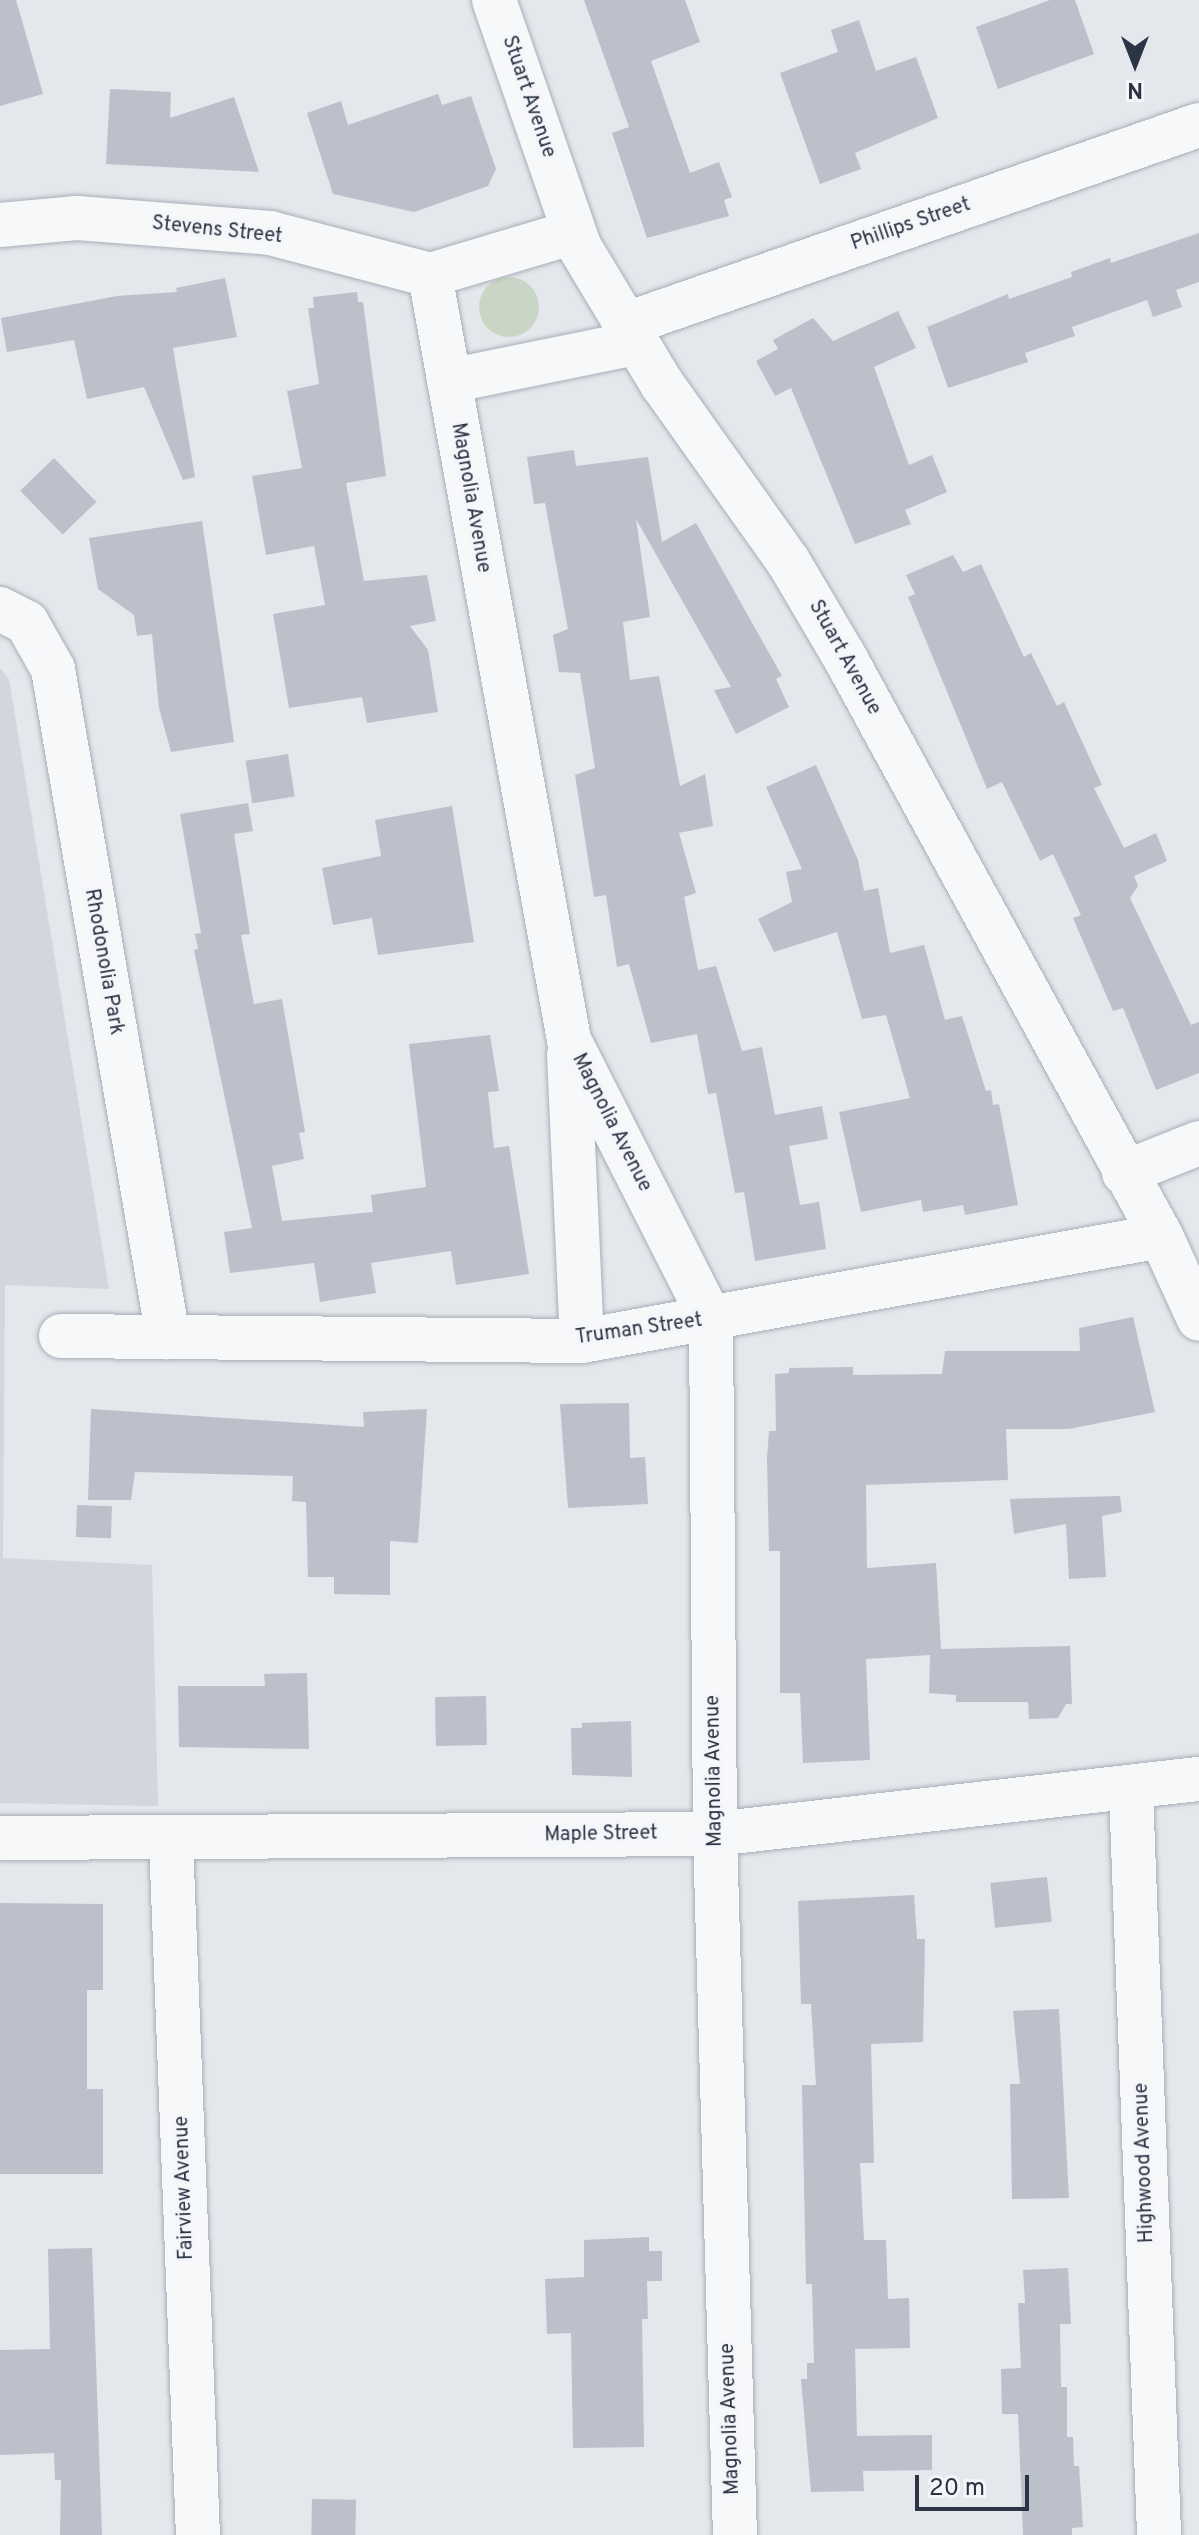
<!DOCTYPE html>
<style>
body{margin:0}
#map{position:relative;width:1199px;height:2535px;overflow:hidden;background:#e4e7ec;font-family:Overpass,sans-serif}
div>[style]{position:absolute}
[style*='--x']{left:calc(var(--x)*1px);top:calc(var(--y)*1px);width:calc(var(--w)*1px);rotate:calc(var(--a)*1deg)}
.built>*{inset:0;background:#d2d6de}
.green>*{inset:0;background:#c9d6c5}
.round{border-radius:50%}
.building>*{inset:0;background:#bbc0ca;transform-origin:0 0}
.roads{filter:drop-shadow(0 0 2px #a9aeb7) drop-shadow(0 0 2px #a9aeb7)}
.minor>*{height:44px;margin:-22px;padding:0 22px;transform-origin:22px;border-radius:22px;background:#f7f8fa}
span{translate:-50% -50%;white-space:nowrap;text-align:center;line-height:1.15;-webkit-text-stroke:7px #f4f6f9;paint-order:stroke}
.street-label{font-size:20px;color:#2b3445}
.north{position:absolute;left:1095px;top:24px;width:80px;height:80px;-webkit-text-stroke:6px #f4f6f9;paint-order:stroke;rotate:180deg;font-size:22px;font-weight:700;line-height:32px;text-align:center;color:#2b3445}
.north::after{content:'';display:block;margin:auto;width:28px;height:36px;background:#2b3445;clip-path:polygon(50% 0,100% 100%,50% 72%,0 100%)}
.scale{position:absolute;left:915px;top:2475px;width:114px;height:36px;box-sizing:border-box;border:4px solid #2b3445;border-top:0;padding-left:10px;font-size:24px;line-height:28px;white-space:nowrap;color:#2b3445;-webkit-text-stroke:6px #f4f6f9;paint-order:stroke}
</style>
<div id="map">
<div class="built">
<i style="clip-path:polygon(0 668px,9px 679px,109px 1289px,5px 1285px,3px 1558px,152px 1565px,158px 1806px,0 1803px)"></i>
</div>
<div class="green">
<i class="round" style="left:479px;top:277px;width:60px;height:60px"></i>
</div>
<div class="building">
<i style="clip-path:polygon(0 0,16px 0,43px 94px,0 106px)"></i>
<i style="clip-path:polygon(584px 0,685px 0,700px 42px,651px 61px,690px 173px,719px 162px,732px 197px,724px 200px,729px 216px,647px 238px,612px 133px,629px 127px)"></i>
<i style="clip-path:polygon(1050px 0,1075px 0,1094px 54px,998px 89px,976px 27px)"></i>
<i style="clip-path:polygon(859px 20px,876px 71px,916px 57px,938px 118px,855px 153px,861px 169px,820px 184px,780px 73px,838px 52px,831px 30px)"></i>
<i style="clip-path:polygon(110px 89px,171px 92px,170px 118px,234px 97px,259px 172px,106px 164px)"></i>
<i style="clip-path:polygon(438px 94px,442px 105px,471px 96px,496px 169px,488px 186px,414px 212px,333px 194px,307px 113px,341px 101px,348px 125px)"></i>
<i style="clip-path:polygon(1199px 233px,1199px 282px,1176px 290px,1182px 307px,1153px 317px,1147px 300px,1072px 327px,1075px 336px,1025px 353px,1028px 362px,948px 388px,927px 327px,1008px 294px,1009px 299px,1072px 277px,1071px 272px,1110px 258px,1111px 263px)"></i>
<i style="clip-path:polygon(225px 278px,237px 337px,173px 348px,195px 477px,183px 480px,144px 387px,87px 399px,74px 340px,7px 352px,1px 318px,117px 296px,177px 292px,176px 288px)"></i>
<i style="clip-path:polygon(357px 292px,358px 302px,363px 302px,386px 476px,346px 483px,364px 581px,427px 575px,436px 621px,410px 626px,428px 650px,438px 712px,367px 723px,362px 697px,289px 708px,273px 614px,325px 605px,314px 546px,266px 555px,252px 476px,302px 468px,287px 391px,319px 384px,308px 308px,314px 308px,313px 297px)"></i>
<i style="clip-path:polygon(898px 311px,916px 348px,874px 367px,909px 465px,932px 455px,947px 492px,905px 510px,911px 524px,855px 544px,791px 388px,775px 396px,756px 361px,778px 349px,773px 340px,813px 318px,833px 341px)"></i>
<i style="clip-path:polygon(574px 450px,576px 466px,648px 457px,662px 542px,696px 523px,782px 676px,776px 679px,789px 707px,736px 734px,714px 690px,731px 687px,636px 519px,650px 617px,623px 622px,630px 680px,659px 676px,680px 786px,705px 774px,713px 826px,679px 833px,696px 893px,684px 897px,698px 970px,716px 966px,742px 1051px,762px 1047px,775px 1115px,822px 1106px,828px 1139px,789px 1146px,800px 1205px,819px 1202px,826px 1249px,755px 1261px,744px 1192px,735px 1193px,716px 1093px,708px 1094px,697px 1034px,651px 1043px,629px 964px,617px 967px,606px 895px,594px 897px,575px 775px,595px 768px,580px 673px,559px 672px,553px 635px,568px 629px,545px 503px,534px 504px,527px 457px)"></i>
<i style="left:54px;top:458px;width:61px;height:47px;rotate:46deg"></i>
<i style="clip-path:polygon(202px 521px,234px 742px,171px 752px,159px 708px,152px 634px,137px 636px,134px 615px,98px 589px,89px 538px)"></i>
<i style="clip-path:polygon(953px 555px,963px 572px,981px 564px,1024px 657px,1031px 653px,1057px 706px,1064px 702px,1102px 785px,1094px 788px,1124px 848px,1156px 833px,1167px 861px,1134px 876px,1138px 886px,1130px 898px,1191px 1025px,1199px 1022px,1199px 1073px,1156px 1090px,1123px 1008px,1113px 1011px,1073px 918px,1081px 915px,1053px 854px,1040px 861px,1002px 782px,987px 789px,908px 597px,915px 594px,906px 575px)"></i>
<i style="left:288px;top:754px;width:43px;height:43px;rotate:81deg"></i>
<i style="clip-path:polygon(816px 765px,858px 860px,864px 891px,878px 888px,890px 953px,924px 945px,945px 1020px,962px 1016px,986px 1091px,991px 1090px,993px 1105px,999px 1104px,1018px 1205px,965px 1215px,963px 1205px,923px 1212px,921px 1200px,861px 1212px,839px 1112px,910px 1098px,886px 1015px,862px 1019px,837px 932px,774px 952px,758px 919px,792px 902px,786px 872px,802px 869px,766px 787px)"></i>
<i style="clip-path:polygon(248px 803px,253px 831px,234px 834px,250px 934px,241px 935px,254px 1004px,282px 999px,305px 1132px,299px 1133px,304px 1159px,272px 1166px,282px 1221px,373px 1212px,371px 1195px,426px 1187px,409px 1044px,490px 1035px,499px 1091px,488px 1092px,494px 1148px,509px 1146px,529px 1274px,456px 1285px,451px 1251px,371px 1263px,376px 1293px,320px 1302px,314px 1263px,230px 1273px,224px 1232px,252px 1228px,194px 950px,198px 949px,195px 934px,201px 933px,180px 814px)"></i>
<i style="clip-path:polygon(452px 806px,474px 942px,378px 955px,372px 918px,333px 925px,322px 868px,381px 856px,375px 820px)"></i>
<i style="clip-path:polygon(1133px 1317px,1155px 1412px,1069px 1429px,1006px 1429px,1008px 1480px,866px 1485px,867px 1568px,936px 1563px,941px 1649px,1070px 1646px,1072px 1704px,1066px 1704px,1058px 1718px,1029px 1719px,1028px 1702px,956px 1702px,956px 1695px,929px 1693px,930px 1655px,866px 1659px,870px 1760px,803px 1763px,800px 1693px,780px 1693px,780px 1551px,769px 1551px,767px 1459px,769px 1431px,776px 1431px,775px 1374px,789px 1373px,789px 1368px,853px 1367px,853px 1375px,942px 1374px,945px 1351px,1080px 1351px,1079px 1328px)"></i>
<i style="clip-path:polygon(629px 1403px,630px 1458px,645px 1457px,648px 1504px,568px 1508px,560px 1404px)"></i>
<i style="clip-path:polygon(91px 1409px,364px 1427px,363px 1412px,427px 1409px,418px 1543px,390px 1541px,390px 1595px,334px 1594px,334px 1577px,308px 1577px,306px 1502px,292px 1501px,293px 1476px,135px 1472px,131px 1500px,88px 1500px)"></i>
<i style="clip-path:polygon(1120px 1496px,1122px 1512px,1102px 1516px,1106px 1577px,1069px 1579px,1066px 1524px,1014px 1534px,1010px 1499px)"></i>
<i style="left:77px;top:1505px;width:35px;height:32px;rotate:2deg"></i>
<i style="clip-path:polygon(307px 1673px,309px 1749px,179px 1747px,178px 1686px,265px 1686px,264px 1674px)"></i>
<i style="left:486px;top:1696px;width:49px;height:51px;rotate:89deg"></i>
<i style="clip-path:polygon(631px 1721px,632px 1777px,572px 1775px,571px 1728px,582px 1728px,582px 1723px)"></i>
<i style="left:1047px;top:1877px;width:45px;height:57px;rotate:84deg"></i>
<i style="clip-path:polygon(914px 1895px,917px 1939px,925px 1939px,923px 2042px,871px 2044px,874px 2163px,860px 2163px,864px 2240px,886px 2240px,888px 2299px,909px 2298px,910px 2348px,855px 2349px,857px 2436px,932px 2435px,932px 2470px,863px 2471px,864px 2491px,811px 2492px,801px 2379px,807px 2379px,807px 2363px,814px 2363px,812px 2284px,806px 2284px,802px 2085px,816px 2085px,811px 2004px,801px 2004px,798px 1901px)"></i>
<i style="clip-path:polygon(0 1903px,103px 1904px,103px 1990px,87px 1990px,87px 2089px,103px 2089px,103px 2174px,0 2174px)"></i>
<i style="clip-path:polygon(1059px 2009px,1069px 2198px,1012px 2199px,1010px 2084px,1020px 2084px,1013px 2011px)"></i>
<i style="clip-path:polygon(649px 2237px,649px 2251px,662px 2251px,662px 2281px,647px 2281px,648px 2319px,642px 2319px,644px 2447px,573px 2448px,571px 2333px,547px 2334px,545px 2279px,584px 2277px,584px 2240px)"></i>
<i style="clip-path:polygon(92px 2248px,102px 2535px,60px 2535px,61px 2480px,55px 2480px,54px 2453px,0 2455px,0 2350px,50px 2349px,48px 2249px)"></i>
<i style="clip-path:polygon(1068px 2268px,1071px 2324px,1060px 2324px,1061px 2387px,1067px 2387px,1067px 2437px,1073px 2437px,1074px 2466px,1079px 2466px,1083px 2527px,1072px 2528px,1072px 2535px,1023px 2535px,1018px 2414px,1002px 2414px,1001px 2369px,1021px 2368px,1018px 2303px,1025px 2303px,1023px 2270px)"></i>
<i style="left:312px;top:2499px;width:44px;height:36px;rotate:1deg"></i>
</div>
<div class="roads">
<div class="minor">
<i style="--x:494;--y:0;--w:260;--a:70.9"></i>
<i style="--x:579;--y:246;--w:161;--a:59"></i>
<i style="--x:662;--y:384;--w:217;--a:54.6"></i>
<i style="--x:788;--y:561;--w:110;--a:59.5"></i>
<i style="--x:844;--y:656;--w:661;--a:61.34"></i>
<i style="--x:1161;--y:1236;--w:91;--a:65.4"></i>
<i style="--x:0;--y:225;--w:77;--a:-5.2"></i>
<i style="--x:77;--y:218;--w:194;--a:4.4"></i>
<i style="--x:270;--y:233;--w:165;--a:14.7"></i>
<i style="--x:430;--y:275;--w:150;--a:-16.6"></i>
<i style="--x:430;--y:275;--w:778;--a:79.7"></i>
<i style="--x:569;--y:1040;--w:314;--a:63.1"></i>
<i style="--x:711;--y:1320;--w:514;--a:89.55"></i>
<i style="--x:715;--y:1834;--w:701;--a:88.37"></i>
<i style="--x:624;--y:325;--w:609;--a:-19.18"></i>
<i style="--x:449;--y:381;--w:191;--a:-11.5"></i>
<i style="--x:0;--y:609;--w:30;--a:27"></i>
<i style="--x:27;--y:623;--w:53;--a:60.5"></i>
<i style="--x:53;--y:669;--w:678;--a:80.23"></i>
<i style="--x:569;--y:1055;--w:286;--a:87.4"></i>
<i style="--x:1124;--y:1173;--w:81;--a:-21.8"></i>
<i style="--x:61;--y:1336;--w:521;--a:0.55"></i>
<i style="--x:582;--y:1341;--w:588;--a:-10.28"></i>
<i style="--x:1131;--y:1791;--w:745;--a:87.84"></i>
<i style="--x:0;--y:1838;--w:715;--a:-0.32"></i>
<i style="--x:715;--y:1834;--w:487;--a:-6.5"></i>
<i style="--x:171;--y:1840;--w:696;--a:87.78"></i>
</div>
</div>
<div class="street-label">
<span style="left:528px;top:97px;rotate:71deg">Stuart Avenue</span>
<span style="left:911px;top:225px;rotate:-19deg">Phillips Street</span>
<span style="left:217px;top:231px;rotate:6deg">Stevens Street</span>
<span style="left:470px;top:498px;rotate:80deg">Magnolia Avenue</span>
<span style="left:844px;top:658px;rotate:61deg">Stuart Avenue</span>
<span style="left:103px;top:962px;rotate:80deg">Rhodonolia Park</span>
<span style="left:611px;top:1123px;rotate:63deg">Magnolia Avenue</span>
<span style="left:639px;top:1330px;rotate:-8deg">Truman Street</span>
<span style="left:715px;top:1771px;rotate:-91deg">Magnolia Avenue</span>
<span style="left:601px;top:1835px;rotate:-1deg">Maple Street</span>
<span style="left:1145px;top:2163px;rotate:-92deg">Highwood Avenue</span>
<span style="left:185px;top:2188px;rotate:-92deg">Fairview Avenue</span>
<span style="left:731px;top:2419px;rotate:-92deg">Magnolia Avenue</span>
</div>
<div class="north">N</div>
<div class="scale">20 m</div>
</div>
